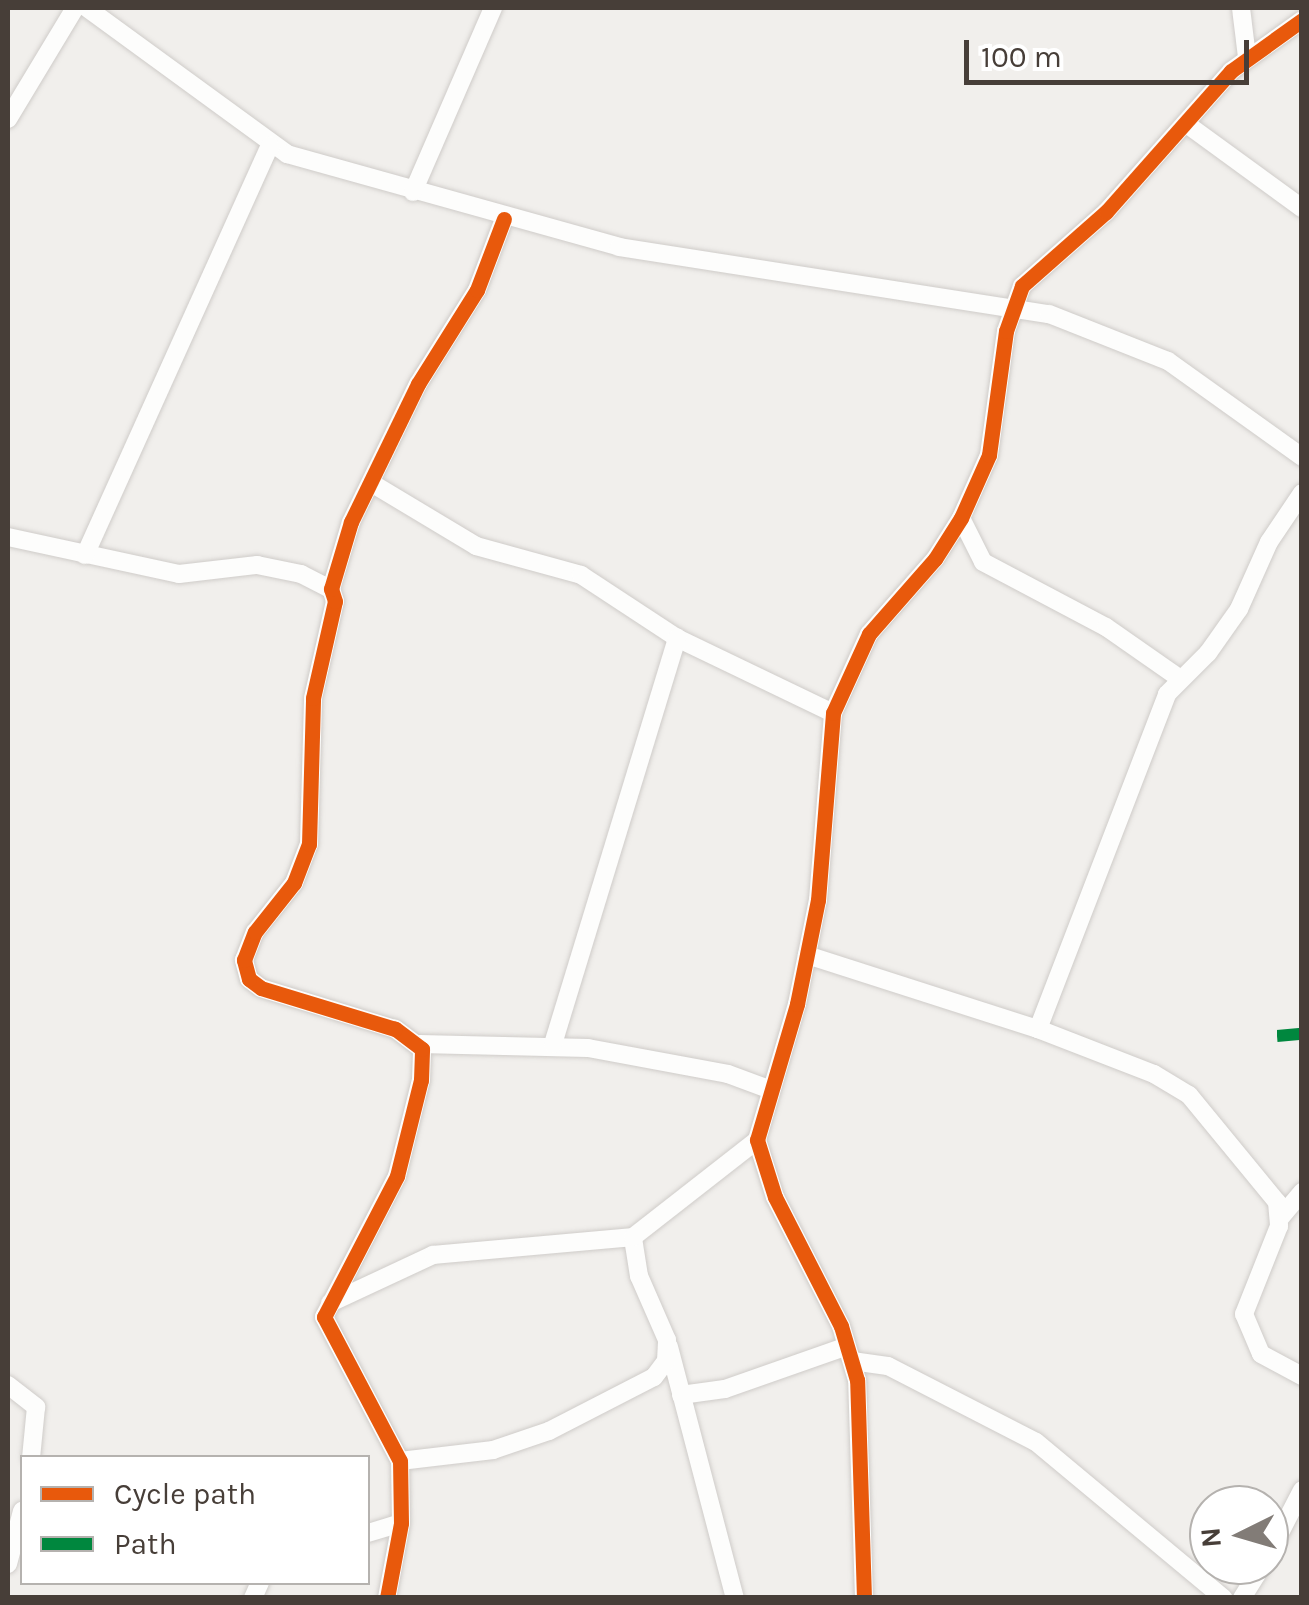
<!DOCTYPE html>
<style>
body{margin:0}
#map{position:relative;width:1309px;height:1605px;overflow:hidden;background:#f1efec;font-family:Karla,sans-serif}
div>[style]{position:absolute}
[style*='--x']{left:calc(var(--x)*1px);top:calc(var(--y)*1px);width:calc(var(--w)*1px);rotate:calc(var(--a)*1deg)}
.roads{filter:drop-shadow(0 0 2px #cfccc9) drop-shadow(0 0 2px #cfccc9)}
.minor>*{height:18px;margin:-9px;padding:0 9px;transform-origin:9px;border-radius:9px;background:#fdfdfc}
.quiet>*{height:12px;margin-top:-6px;transform-origin:0;background:repeating-linear-gradient(90deg,#00873e 0 25px,transparent 0 37px)}
.cycleway>*{height:15px;margin:-7.5px;padding:0 7.5px;transform-origin:7.5px;border-radius:7.5px;background:#e8590c}
span{translate:-50% -50%;white-space:nowrap;text-align:center;line-height:1.15;-webkit-text-stroke:10px #fff;paint-order:stroke}
.frame{position:absolute;inset:0;border:10px solid #473e38;pointer-events:none}
.legend{position:absolute;left:20px;top:1455px;width:350px;height:130px;box-sizing:border-box;background:#fff;border:2px solid #b5b2af;margin:0;padding:12px 18px;list-style:none;font-size:30px;color:#473e38}
.legend li{display:flex;align-items:center;gap:20px;height:50px}
.legend b{width:50px;border:2px solid #b5b2af}
.north{position:absolute;left:1189px;top:1485px;width:100px;height:100px;box-sizing:border-box;background:#fff;border:2px solid #b5b2af;border-radius:50%;rotate:265deg;font-size:28px;font-weight:700;line-height:40px;text-align:center;color:#473e38}
.north::after{content:'';display:block;margin:auto;width:35px;height:45px;background:#827c77;clip-path:polygon(50% 0,100% 100%,50% 72%,0 100%)}
.scale{position:absolute;left:964px;top:40px;width:285px;height:45px;box-sizing:border-box;border:5px solid #473e38;border-top:0;padding-left:12px;font-size:30px;line-height:35px;white-space:nowrap;color:#473e38;-webkit-text-stroke:8px #fff;paint-order:stroke}
</style>
<div id="map">
<div class="roads">
<div class="minor">
<i style="--x:87;--y:8;--w:248;--a:36.1"></i>
<i style="--x:287;--y:154;--w:345;--a:15.6"></i>
<i style="--x:619;--y:247;--w:435;--a:8.9"></i>
<i style="--x:1049;--y:314;--w:128;--a:21.6"></i>
<i style="--x:1168;--y:361;--w:165;--a:35.6"></i>
<i style="--x:1241;--y:8;--w:49;--a:83"></i>
<i style="--x:8;--y:119;--w:130;--a:-58.9"></i>
<i style="--x:1188;--y:125;--w:141;--a:36.1"></i>
<i style="--x:413;--y:192;--w:201;--a:-66.5"></i>
<i style="--x:373;--y:484;--w:120;--a:31"></i>
<i style="--x:476;--y:546;--w:109;--a:15.4"></i>
<i style="--x:581;--y:575;--w:115;--a:33.3"></i>
<i style="--x:677;--y:638;--w:173;--a:25.7"></i>
<i style="--x:961;--y:518;--w:49;--a:63.4"></i>
<i style="--x:983;--y:562;--w:139;--a:27.9"></i>
<i style="--x:1106;--y:627;--w:89;--a:34.9"></i>
<i style="--x:8;--y:537;--w:175;--a:12.2"></i>
<i style="--x:179;--y:574;--w:79;--a:-6.6"></i>
<i style="--x:257;--y:565;--w:45;--a:11.6"></i>
<i style="--x:301;--y:574;--w:34;--a:27"></i>
<i style="--x:85;--y:555;--w:449;--a:-65.7"></i>
<i style="--x:807;--y:955;--w:243;--a:17.8"></i>
<i style="--x:1038;--y:1029;--w:124;--a:21.2"></i>
<i style="--x:1154;--y:1074;--w:41;--a:31"></i>
<i style="--x:1189;--y:1095;--w:139;--a:50.6"></i>
<i style="--x:1277;--y:1202;--w:24;--a:85"></i>
<i style="--x:1279;--y:1226;--w:95;--a:111.7"></i>
<i style="--x:1244;--y:1314;--w:43;--a:67"></i>
<i style="--x:1261;--y:1354;--w:47;--a:28.2"></i>
<i style="--x:1038;--y:1029;--w:359;--a:-68.9"></i>
<i style="--x:1167;--y:694;--w:58;--a:-45"></i>
<i style="--x:1208;--y:653;--w:54;--a:-54.8"></i>
<i style="--x:1239;--y:609;--w:73;--a:-65.9"></i>
<i style="--x:1269;--y:542;--w:59;--a:-56"></i>
<i style="--x:420;--y:1044;--w:168;--a:1.4"></i>
<i style="--x:588;--y:1048;--w:142;--a:10.5"></i>
<i style="--x:728;--y:1074;--w:46;--a:20.4"></i>
<i style="--x:553;--y:1044;--w:425;--a:-73"></i>
<i style="--x:1281;--y:1217;--w:33;--a:-50"></i>
<i style="--x:330;--y:1303;--w:114;--a:-25"></i>
<i style="--x:433;--y:1255;--w:201;--a:-5.1"></i>
<i style="--x:669;--y:1347;--w:260;--a:75.3"></i>
<i style="--x:852;--y:1361;--w:36;--a:8"></i>
<i style="--x:888;--y:1366;--w:166;--a:27.2"></i>
<i style="--x:1036;--y:1442;--w:244;--a:39.8"></i>
<i style="--x:8;--y:1385;--w:36;--a:38"></i>
<i style="--x:36;--y:1407;--w:51;--a:95.6"></i>
<i style="--x:681;--y:1395;--w:44;--a:-7.8"></i>
<i style="--x:725;--y:1389;--w:129;--a:-19.4"></i>
<i style="--x:400;--y:1461;--w:94;--a:-6.7"></i>
<i style="--x:493;--y:1450;--w:59;--a:-18.7"></i>
<i style="--x:549;--y:1431;--w:118;--a:-27.2"></i>
<i style="--x:654;--y:1377;--w:20;--a:-53"></i>
<i style="--x:666;--y:1361;--w:21;--a:-87"></i>
<i style="--x:667;--y:1340;--w:70;--a:-113.6"></i>
<i style="--x:639;--y:1276;--w:39;--a:-99"></i>
<i style="--x:633;--y:1237;--w:157;--a:-38"></i>
<i style="--x:368;--y:1533;--w:34;--a:-17"></i>
<i style="--x:1269;--y:1554;--w:72;--a:-62.7"></i>
<i style="--x:8;--y:1564;--w:55;--a:-75.2"></i>
<i style="--x:253;--y:1598;--w:17;--a:-66"></i>
<i style="--x:387;--y:1598;--w:76;--a:-79.4"></i>
<i style="--x:401;--y:1523;--w:62;--a:-90.9"></i>
<i style="--x:400;--y:1461;--w:163;--a:-117.8"></i>
<i style="--x:324;--y:1317;--w:159;--a:-62.6"></i>
<i style="--x:397;--y:1176;--w:99;--a:-76"></i>
<i style="--x:421;--y:1080;--w:31;--a:-88"></i>
<i style="--x:422;--y:1049;--w:34;--a:-143"></i>
<i style="--x:395;--y:1029;--w:140;--a:-163"></i>
<i style="--x:261;--y:988;--w:15;--a:-143"></i>
<i style="--x:249;--y:979;--w:20;--a:-105"></i>
<i style="--x:244;--y:960;--w:30;--a:-69"></i>
<i style="--x:255;--y:932;--w:63;--a:-51.5"></i>
<i style="--x:294;--y:883;--w:42;--a:-69"></i>
<i style="--x:309;--y:844;--w:146;--a:-88.4"></i>
<i style="--x:313;--y:698;--w:99;--a:-77.2"></i>
<i style="--x:335;--y:601;--w:13;--a:-108"></i>
<i style="--x:331;--y:589;--w:70;--a:-73.4"></i>
<i style="--x:351;--y:522;--w:153;--a:-64.1"></i>
<i style="--x:418;--y:384;--w:111;--a:-57.9"></i>
<i style="--x:477;--y:290;--w:76;--a:-69.2"></i>
<i style="--x:864;--y:1598;--w:218;--a:-91.8"></i>
<i style="--x:857;--y:1380;--w:56;--a:-106.5"></i>
<i style="--x:841;--y:1326;--w:145;--a:-117.1"></i>
<i style="--x:775;--y:1197;--w:60;--a:-107.5"></i>
<i style="--x:757;--y:1140;--w:142;--a:-73.6"></i>
<i style="--x:797;--y:1004;--w:106;--a:-78.6"></i>
<i style="--x:818;--y:900;--w:188;--a:-85.4"></i>
<i style="--x:833;--y:713;--w:87;--a:-65.5"></i>
<i style="--x:869;--y:634;--w:100;--a:-48.7"></i>
<i style="--x:935;--y:559;--w:49;--a:-57.6"></i>
<i style="--x:961;--y:518;--w:69;--a:-66"></i>
<i style="--x:989;--y:455;--w:125;--a:-82.2"></i>
<i style="--x:1006;--y:331;--w:48;--a:-70.4"></i>
<i style="--x:1022;--y:286;--w:112;--a:-41.4"></i>
<i style="--x:1106;--y:212;--w:188;--a:-48.4"></i>
<i style="--x:1231;--y:71;--w:87;--a:-35.7"></i>
<i style="--x:1242;--y:1598;--w:39;--a:-58"></i>
</div>
</div>
<div class="quiet">
<i style="--x:1277;--y:1036;--w:25;--a:-5"></i>
</div>
<div class="cycleway">
<i style="--x:387;--y:1598;--w:76;--a:-79.4"></i>
<i style="--x:401;--y:1523;--w:62;--a:-90.9"></i>
<i style="--x:400;--y:1461;--w:163;--a:-117.8"></i>
<i style="--x:324;--y:1317;--w:159;--a:-62.6"></i>
<i style="--x:397;--y:1176;--w:99;--a:-76"></i>
<i style="--x:421;--y:1080;--w:31;--a:-88"></i>
<i style="--x:422;--y:1049;--w:34;--a:-143"></i>
<i style="--x:395;--y:1029;--w:140;--a:-163"></i>
<i style="--x:261;--y:988;--w:15;--a:-143"></i>
<i style="--x:249;--y:979;--w:20;--a:-105"></i>
<i style="--x:244;--y:960;--w:30;--a:-69"></i>
<i style="--x:255;--y:932;--w:63;--a:-51.5"></i>
<i style="--x:294;--y:883;--w:42;--a:-69"></i>
<i style="--x:309;--y:844;--w:146;--a:-88.4"></i>
<i style="--x:313;--y:698;--w:99;--a:-77.2"></i>
<i style="--x:335;--y:601;--w:13;--a:-108"></i>
<i style="--x:331;--y:589;--w:70;--a:-73.4"></i>
<i style="--x:351;--y:522;--w:153;--a:-64.1"></i>
<i style="--x:418;--y:384;--w:111;--a:-57.9"></i>
<i style="--x:477;--y:290;--w:76;--a:-69.2"></i>
<i style="--x:864;--y:1598;--w:218;--a:-91.8"></i>
<i style="--x:857;--y:1380;--w:56;--a:-106.5"></i>
<i style="--x:841;--y:1326;--w:145;--a:-117.1"></i>
<i style="--x:775;--y:1197;--w:60;--a:-107.5"></i>
<i style="--x:757;--y:1140;--w:142;--a:-73.6"></i>
<i style="--x:797;--y:1004;--w:106;--a:-78.6"></i>
<i style="--x:818;--y:900;--w:188;--a:-85.4"></i>
<i style="--x:833;--y:713;--w:87;--a:-65.5"></i>
<i style="--x:869;--y:634;--w:100;--a:-48.7"></i>
<i style="--x:935;--y:559;--w:49;--a:-57.6"></i>
<i style="--x:961;--y:518;--w:69;--a:-66"></i>
<i style="--x:989;--y:455;--w:125;--a:-82.2"></i>
<i style="--x:1006;--y:331;--w:48;--a:-70.4"></i>
<i style="--x:1022;--y:286;--w:112;--a:-41.4"></i>
<i style="--x:1106;--y:212;--w:188;--a:-48.4"></i>
<i style="--x:1231;--y:71;--w:87;--a:-35.7"></i>
</div>
<div class="frame"></div>
<ul class="legend">
<li><b style="height:12px;background:#e8590c"></b>Cycle path</li>
<li><b style="height:12px;background:#00873e"></b>Path</li>
</ul>
<div class="north">N</div>
<div class="scale">100 m</div>
</div>
